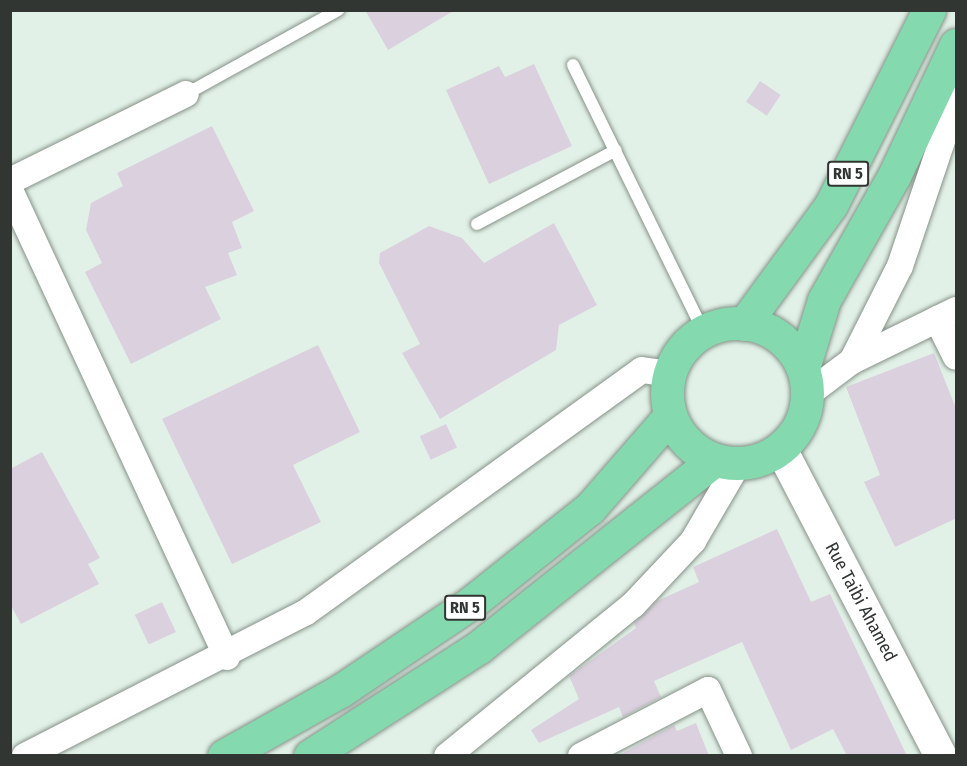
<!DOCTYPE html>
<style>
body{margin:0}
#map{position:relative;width:967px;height:766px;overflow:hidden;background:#e2f1e7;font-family:"Fira Sans Condensed",sans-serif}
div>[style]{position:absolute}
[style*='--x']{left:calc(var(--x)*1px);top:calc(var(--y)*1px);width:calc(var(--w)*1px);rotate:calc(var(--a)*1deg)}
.building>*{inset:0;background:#dbd1de;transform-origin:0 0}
.roads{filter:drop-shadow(0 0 2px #859289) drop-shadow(0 0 2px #859289)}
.service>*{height:12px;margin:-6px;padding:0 6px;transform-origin:6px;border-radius:6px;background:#fff}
.minor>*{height:26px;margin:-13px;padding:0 13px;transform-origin:13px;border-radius:13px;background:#fff}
.tertiary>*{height:32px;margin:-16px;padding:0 16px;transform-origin:16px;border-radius:16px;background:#fff}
.primary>*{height:33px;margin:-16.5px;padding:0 16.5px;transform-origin:16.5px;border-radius:16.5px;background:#85d9af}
.primary>.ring{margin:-16.5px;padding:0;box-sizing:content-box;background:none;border:33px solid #85d9af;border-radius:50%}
span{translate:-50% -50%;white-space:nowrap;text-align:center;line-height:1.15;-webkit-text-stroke:4.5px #fff;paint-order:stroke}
.shield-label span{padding:2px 4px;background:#fff;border:2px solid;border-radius:4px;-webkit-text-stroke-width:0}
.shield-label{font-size:16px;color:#313632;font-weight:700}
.street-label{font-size:18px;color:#313632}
.frame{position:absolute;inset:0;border:12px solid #313632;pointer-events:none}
</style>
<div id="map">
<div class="building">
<i style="clip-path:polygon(365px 10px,455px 10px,388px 50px)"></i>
<i style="clip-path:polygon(534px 64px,572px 146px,489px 184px,446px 90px,499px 66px,505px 77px)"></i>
<i style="left:760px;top:81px;width:25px;height:25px;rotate:34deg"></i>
<i style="clip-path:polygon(212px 126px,254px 211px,232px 222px,242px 248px,228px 253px,237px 275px,205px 287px,221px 319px,131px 364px,85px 272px,102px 263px,86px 230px,91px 203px,123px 186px,117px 173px)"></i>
<i style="clip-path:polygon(554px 223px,597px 305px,559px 325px,556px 350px,440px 419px,402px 353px,420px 344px,379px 263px,380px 253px,429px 226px,462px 238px,484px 263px)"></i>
<i style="clip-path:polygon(318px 345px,360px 432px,293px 465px,321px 522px,232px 564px,162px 419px)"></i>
<i style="clip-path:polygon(934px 353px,957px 411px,957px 518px,895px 547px,864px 482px,880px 475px,846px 387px)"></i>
<i style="left:446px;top:424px;width:26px;height:29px;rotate:65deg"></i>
<i style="clip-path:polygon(42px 452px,100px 558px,88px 564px,99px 584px,21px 624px,10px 604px,10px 469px)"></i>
<i style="clip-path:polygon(777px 529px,811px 602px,830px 594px,907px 756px,847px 756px,833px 729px,791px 750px,742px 642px,654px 681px,661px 697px,623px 717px,619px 707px,539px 743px,531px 730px,579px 699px,569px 676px,636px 628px,634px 623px,657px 601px,699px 582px,693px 567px)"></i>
<i style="left:162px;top:602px;width:33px;height:30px;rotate:65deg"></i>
<i style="clip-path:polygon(696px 723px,709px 756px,618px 756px,674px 725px,677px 731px)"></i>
</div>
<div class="roads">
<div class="service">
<i style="--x:573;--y:65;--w:297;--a:63.9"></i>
<i style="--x:186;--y:94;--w:174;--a:-28.9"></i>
<i style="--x:477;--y:224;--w:157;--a:-28"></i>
</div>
<div class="minor">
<i style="--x:10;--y:181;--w:196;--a:-26.3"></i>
<i style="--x:10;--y:190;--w:515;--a:65.08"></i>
<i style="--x:937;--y:319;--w:42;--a:63.4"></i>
<i style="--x:852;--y:361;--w:106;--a:-63.2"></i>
<i style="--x:900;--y:266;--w:175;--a:-71.4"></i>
<i style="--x:808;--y:394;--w:55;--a:-36.9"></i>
<i style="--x:852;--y:361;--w:116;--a:-26.1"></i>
<i style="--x:25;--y:756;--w:314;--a:-27.1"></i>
<i style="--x:305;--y:613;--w:415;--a:-35.8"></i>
<i style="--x:642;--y:370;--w:27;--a:8"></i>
<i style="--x:447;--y:756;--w:240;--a:-39.1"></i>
<i style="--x:633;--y:605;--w:88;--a:-46.8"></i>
<i style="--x:693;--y:541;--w:89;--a:-59.7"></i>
<i style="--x:581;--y:756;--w:143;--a:-27.5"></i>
<i style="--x:708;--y:690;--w:73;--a:64.8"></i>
</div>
<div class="tertiary">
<i style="--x:781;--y:449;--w:346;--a:62.5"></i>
</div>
<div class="primary">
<i class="ring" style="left:667px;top:323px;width:107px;height:107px"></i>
<i style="--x:744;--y:324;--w:147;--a:-53.8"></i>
<i style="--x:831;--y:205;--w:218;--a:-63.3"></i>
<i style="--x:803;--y:368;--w:71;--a:-72.8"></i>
<i style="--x:824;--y:300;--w:142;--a:-60.6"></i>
<i style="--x:894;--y:176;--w:145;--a:-64.7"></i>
<i style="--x:224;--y:756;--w:133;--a:-29.3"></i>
<i style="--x:340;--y:691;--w:158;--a:-33.9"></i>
<i style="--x:471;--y:603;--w:152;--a:-38.6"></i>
<i style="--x:590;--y:508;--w:122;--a:-49"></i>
<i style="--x:310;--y:756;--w:201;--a:-32.8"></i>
<i style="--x:479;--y:647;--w:300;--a:-38.5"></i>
</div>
</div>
<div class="shield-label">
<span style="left:848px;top:174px">RN 5</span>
<span style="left:465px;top:608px">RN 5</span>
</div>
<div class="street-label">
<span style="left:861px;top:602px;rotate:62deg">Rue Taibi Ahamed</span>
</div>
<div class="frame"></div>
</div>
